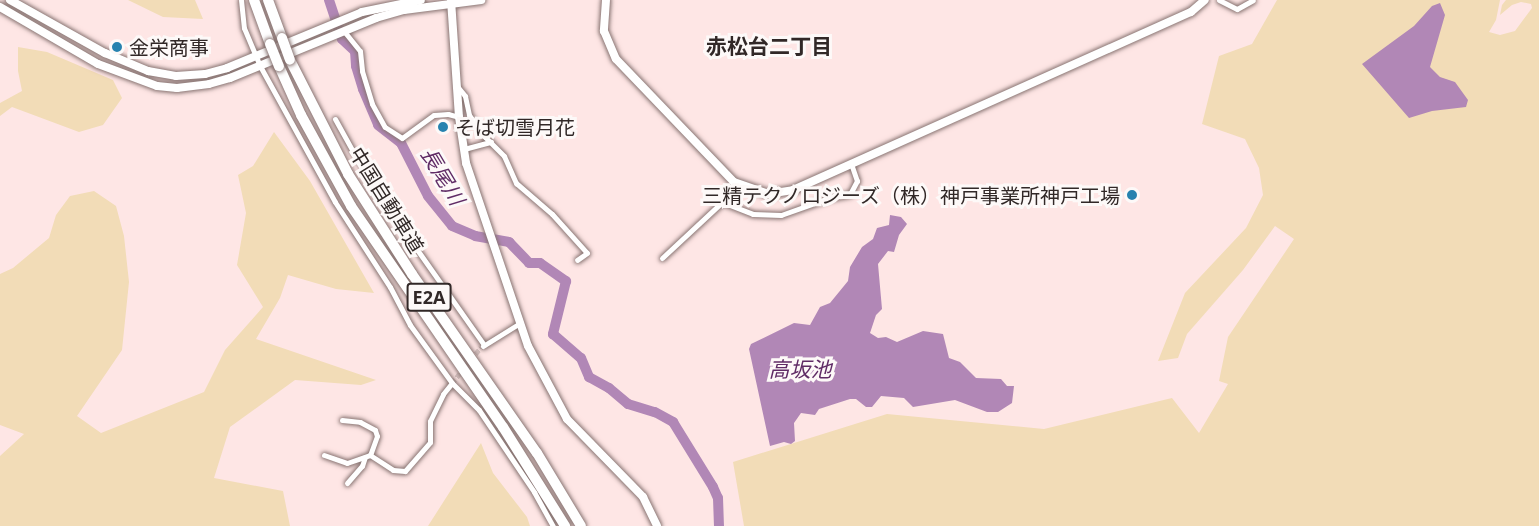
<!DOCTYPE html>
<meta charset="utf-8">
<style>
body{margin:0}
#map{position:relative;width:1539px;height:526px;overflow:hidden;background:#fee6e5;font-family:"Noto Sans","Noto Sans JP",sans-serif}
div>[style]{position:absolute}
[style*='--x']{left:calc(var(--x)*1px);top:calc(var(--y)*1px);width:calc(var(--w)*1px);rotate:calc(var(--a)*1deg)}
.green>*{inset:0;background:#f2dcb7}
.water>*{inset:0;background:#b187b6}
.river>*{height:10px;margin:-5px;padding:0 5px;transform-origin:5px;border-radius:5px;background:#b187b6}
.street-tunnel>*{height:5px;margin-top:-2.5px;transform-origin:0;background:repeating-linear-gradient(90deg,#d5c0bf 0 5px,transparent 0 7.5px)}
.roads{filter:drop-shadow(0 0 2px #887472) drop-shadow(0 0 2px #887472)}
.street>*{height:5px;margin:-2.5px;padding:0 2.5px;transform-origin:2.5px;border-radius:2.5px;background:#fff}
.secondary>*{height:8px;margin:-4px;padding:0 4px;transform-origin:4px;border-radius:4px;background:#fff}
.highway>*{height:10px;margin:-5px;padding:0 5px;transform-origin:5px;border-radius:5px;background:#fff}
.bridges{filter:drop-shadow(0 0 2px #887472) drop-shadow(0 0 2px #887472)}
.highway-bridge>*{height:10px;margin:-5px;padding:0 5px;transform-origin:5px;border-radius:5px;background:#fff}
.dots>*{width:16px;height:16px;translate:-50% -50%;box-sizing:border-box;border:3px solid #fdf9f8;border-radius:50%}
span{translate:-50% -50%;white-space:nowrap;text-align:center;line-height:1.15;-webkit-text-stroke:6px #fdf9f8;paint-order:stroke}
.shield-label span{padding:2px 4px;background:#fdf9f8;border:2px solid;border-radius:4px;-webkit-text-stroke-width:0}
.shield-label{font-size:18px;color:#312827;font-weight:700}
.poi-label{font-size:20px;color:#312827}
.left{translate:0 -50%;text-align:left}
.right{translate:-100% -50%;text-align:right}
.street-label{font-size:20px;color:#312827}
.neighbourhood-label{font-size:21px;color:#312827;font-weight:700}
.water-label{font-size:21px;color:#602c66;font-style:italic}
</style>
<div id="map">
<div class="green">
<i style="clip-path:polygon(128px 0,195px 0,203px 19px,163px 17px)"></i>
<i style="clip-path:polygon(1277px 0,1500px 0,1496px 20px,1489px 32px,1500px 35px,1515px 31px,1532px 8px,1531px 4px,1521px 2px,1512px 5px,1500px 15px,1502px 5px,1506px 0,1539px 0,1539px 526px,744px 526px,733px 462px,887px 414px,1044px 429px,1172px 398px,1199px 433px,1228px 384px,1219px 381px,1228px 337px,1294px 239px,1275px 226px,1243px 270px,1187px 334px,1178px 358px,1158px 361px,1185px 293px,1246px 228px,1263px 195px,1259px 168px,1245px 139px,1202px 124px,1219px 56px,1252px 44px)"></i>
<i style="clip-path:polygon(18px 47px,47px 52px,113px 80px,122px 98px,103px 125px,79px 132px,12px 107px,0 116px,0 103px,22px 91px,18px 71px)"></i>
<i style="clip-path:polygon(274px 132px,310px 181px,374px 293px,336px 289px,288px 275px,280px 298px,256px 339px,376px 380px,361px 385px,295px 380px,230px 427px,214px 478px,283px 491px,290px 526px,0 526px,0 456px,24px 434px,0 425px,0 274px,13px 268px,49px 238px,56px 215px,70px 196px,94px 191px,116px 206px,124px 236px,129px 282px,122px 350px,77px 416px,101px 433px,204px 392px,225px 350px,263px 307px,237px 265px,246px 213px,238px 175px,253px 166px)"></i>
<i style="clip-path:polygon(481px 443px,493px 473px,527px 517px,530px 526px,428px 526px)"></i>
</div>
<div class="water">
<i style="clip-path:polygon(1440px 3px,1445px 15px,1430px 67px,1440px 77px,1455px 82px,1468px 100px,1466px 107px,1432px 111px,1409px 118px,1362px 64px,1414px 26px,1432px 6px)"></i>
<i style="clip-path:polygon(890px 215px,901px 217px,907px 224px,899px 235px,894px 252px,888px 251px,878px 264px,882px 309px,876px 315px,870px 333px,878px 338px,886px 337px,897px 342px,923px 331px,943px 334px,949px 358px,960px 362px,976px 378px,1001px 379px,1007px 386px,1014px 386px,1012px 403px,998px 412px,987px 412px,955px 400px,913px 407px,904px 398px,881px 396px,872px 407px,866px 407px,856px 399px,850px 399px,819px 409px,815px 415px,801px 413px,794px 423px,795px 441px,791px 444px,784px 442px,770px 446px,749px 349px,751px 344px,794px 323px,810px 325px,820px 307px,830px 303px,848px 281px,850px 267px,862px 247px,873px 239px,877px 228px,889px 225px)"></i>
</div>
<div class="river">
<i style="--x:329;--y:0;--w:41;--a:71.6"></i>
<i style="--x:342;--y:39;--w:18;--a:43"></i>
<i style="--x:355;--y:51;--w:15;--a:86"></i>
<i style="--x:356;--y:66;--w:24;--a:73"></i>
<i style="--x:363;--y:89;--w:39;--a:67"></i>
<i style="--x:378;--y:125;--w:29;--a:38"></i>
<i style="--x:401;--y:143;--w:59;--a:63"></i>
<i style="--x:428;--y:196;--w:38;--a:51"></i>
<i style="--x:452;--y:226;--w:25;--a:23"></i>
<i style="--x:475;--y:236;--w:35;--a:10"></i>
<i style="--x:509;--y:242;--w:29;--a:46"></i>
<i style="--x:529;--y:263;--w:11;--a:0"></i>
<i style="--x:540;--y:263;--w:32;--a:35"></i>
<i style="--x:566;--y:281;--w:55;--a:103.8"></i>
<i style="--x:553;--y:334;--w:37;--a:41"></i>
<i style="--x:581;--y:358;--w:21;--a:67"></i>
<i style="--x:589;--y:377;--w:23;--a:29"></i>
<i style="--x:609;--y:388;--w:25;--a:40"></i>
<i style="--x:628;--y:404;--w:28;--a:17"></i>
<i style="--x:655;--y:412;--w:21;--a:29"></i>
<i style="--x:673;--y:422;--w:76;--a:58.4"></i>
<i style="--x:713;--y:487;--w:12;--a:66"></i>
<i style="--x:718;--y:498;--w:28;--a:88"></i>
</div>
<div class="street-tunnel">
<i style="--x:452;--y:383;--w:46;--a:-51.1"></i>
</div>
<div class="roads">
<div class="street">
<i style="--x:241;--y:0;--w:28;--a:84"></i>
<i style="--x:244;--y:28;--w:41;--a:67.2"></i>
<i style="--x:260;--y:66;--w:155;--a:61.1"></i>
<i style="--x:335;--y:202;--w:101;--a:57.1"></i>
<i style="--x:390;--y:287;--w:43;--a:62.2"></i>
<i style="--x:410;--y:325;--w:72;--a:54.1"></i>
<i style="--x:452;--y:383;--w:38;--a:45"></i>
<i style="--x:479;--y:410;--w:99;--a:56.1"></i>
<i style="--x:534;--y:492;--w:39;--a:61"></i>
<i style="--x:1219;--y:0;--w:20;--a:27"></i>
<i style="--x:1237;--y:9;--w:18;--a:-29"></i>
<i style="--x:343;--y:30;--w:27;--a:51"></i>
<i style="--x:360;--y:51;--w:20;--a:84"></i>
<i style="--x:362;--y:71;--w:34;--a:73"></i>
<i style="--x:372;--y:104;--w:26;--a:61"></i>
<i style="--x:385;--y:127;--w:20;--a:33"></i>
<i style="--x:402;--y:138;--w:39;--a:-36"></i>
<i style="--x:434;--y:115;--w:14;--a:-4"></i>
<i style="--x:448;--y:114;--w:11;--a:15"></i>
<i style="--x:457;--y:86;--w:13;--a:51"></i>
<i style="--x:465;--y:96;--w:19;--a:78"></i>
<i style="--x:469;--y:115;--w:27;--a:54"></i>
<i style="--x:485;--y:137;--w:27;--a:45"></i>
<i style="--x:504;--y:156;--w:30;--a:66"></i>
<i style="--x:516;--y:183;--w:48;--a:40.7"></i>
<i style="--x:552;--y:214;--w:52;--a:48.1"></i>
<i style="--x:587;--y:253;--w:12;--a:145"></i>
<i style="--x:335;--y:119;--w:37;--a:61"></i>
<i style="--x:353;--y:151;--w:107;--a:57.2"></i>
<i style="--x:411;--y:241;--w:127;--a:54.9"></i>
<i style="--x:464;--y:149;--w:28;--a:-15"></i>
<i style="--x:662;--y:258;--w:82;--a:-43"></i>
<i style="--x:722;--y:202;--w:33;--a:21"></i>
<i style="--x:753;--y:214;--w:28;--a:2"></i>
<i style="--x:781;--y:215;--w:51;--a:-19.5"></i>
<i style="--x:829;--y:198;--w:21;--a:-11"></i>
<i style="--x:850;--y:194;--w:15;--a:-62"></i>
<i style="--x:857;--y:181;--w:18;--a:-109"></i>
<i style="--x:483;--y:346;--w:44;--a:-31.9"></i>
<i style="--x:342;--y:420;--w:18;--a:6"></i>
<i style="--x:360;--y:422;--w:17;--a:28"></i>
<i style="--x:375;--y:430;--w:6;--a:72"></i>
<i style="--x:377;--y:436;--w:20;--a:110"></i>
<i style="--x:370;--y:455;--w:27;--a:33"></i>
<i style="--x:393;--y:470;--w:12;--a:5"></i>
<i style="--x:405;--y:471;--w:38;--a:-49"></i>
<i style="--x:430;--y:442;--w:21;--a:-90"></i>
<i style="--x:430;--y:421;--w:30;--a:-64"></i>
<i style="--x:443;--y:394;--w:14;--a:-51"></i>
<i style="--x:324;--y:455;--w:24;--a:19"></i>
<i style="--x:347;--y:463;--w:24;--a:-19"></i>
<i style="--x:347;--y:483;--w:23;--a:-49"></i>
<i style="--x:362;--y:466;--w:9;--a:-72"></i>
</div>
<div class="secondary">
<i style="--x:10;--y:0;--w:109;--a:29.2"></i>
<i style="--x:105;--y:53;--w:47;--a:22.7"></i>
<i style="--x:148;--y:71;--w:28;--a:10"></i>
<i style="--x:176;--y:76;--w:29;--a:-4"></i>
<i style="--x:205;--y:74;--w:23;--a:-15"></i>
<i style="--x:227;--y:68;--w:146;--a:-22.5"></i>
<i style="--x:362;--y:12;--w:60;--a:-11.5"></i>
<i style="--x:451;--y:0;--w:117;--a:86.1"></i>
<i style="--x:459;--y:117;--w:47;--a:81.3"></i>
<i style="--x:466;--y:163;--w:193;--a:71.3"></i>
<i style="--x:528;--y:346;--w:83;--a:61.9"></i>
<i style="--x:567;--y:419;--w:109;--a:45.7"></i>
<i style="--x:643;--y:497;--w:32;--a:64"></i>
<i style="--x:606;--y:0;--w:31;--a:94"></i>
<i style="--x:604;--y:31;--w:30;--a:67"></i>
<i style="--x:616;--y:59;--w:170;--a:46.2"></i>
<i style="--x:734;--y:182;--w:36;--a:19"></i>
<i style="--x:768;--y:194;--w:25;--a:-9"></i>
<i style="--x:793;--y:190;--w:436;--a:-24.1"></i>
<i style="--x:1191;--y:12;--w:18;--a:-41"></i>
<i style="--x:0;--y:7;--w:113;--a:30.2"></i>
<i style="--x:98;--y:64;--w:63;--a:20.4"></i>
<i style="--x:157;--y:86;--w:20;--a:6"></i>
<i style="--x:177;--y:88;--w:32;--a:-7"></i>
<i style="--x:209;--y:84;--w:22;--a:-16"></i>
<i style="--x:230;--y:78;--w:158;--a:-22.3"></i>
<i style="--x:376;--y:18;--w:29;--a:-16"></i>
<i style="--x:404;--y:10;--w:78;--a:-7.4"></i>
</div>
<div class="highway">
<i style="--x:254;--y:0;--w:47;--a:70"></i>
<i style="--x:268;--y:0;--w:40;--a:69.8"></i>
<i style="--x:290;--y:60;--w:128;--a:63"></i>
<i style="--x:348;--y:174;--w:119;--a:57.4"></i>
<i style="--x:412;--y:274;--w:218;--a:55.1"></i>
<i style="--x:537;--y:453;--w:85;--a:58.9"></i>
<i style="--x:279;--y:66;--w:54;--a:65.8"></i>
<i style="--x:301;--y:115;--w:104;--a:61.2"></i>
<i style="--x:351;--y:206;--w:268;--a:55.5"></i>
<i style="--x:503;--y:427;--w:117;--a:57.9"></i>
</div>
</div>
<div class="bridges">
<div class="highway-bridge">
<i style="--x:282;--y:38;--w:23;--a:70"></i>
<i style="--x:270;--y:44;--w:24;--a:68"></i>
</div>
</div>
<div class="dots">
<i style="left:117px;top:47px;background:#2782af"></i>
<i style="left:443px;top:127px;background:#2782af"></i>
<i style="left:1132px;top:195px;background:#2782af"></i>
</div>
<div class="shield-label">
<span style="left:429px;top:297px">E2A</span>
</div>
<div class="poi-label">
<span class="left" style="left:129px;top:47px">金栄商事</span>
<span class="left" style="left:455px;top:127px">そば切雪月花</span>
<span class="right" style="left:1120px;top:195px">三精テクノロジーズ（株）神戸事業所神戸工場</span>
</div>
<div class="street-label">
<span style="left:387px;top:200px;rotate:58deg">中国自動車道</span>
</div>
<div class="neighbourhood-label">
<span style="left:769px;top:46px">赤松台二丁目</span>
</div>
<div class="water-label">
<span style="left:443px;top:176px;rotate:59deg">長尾川</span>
<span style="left:800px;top:369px">高坂池</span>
</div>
</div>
